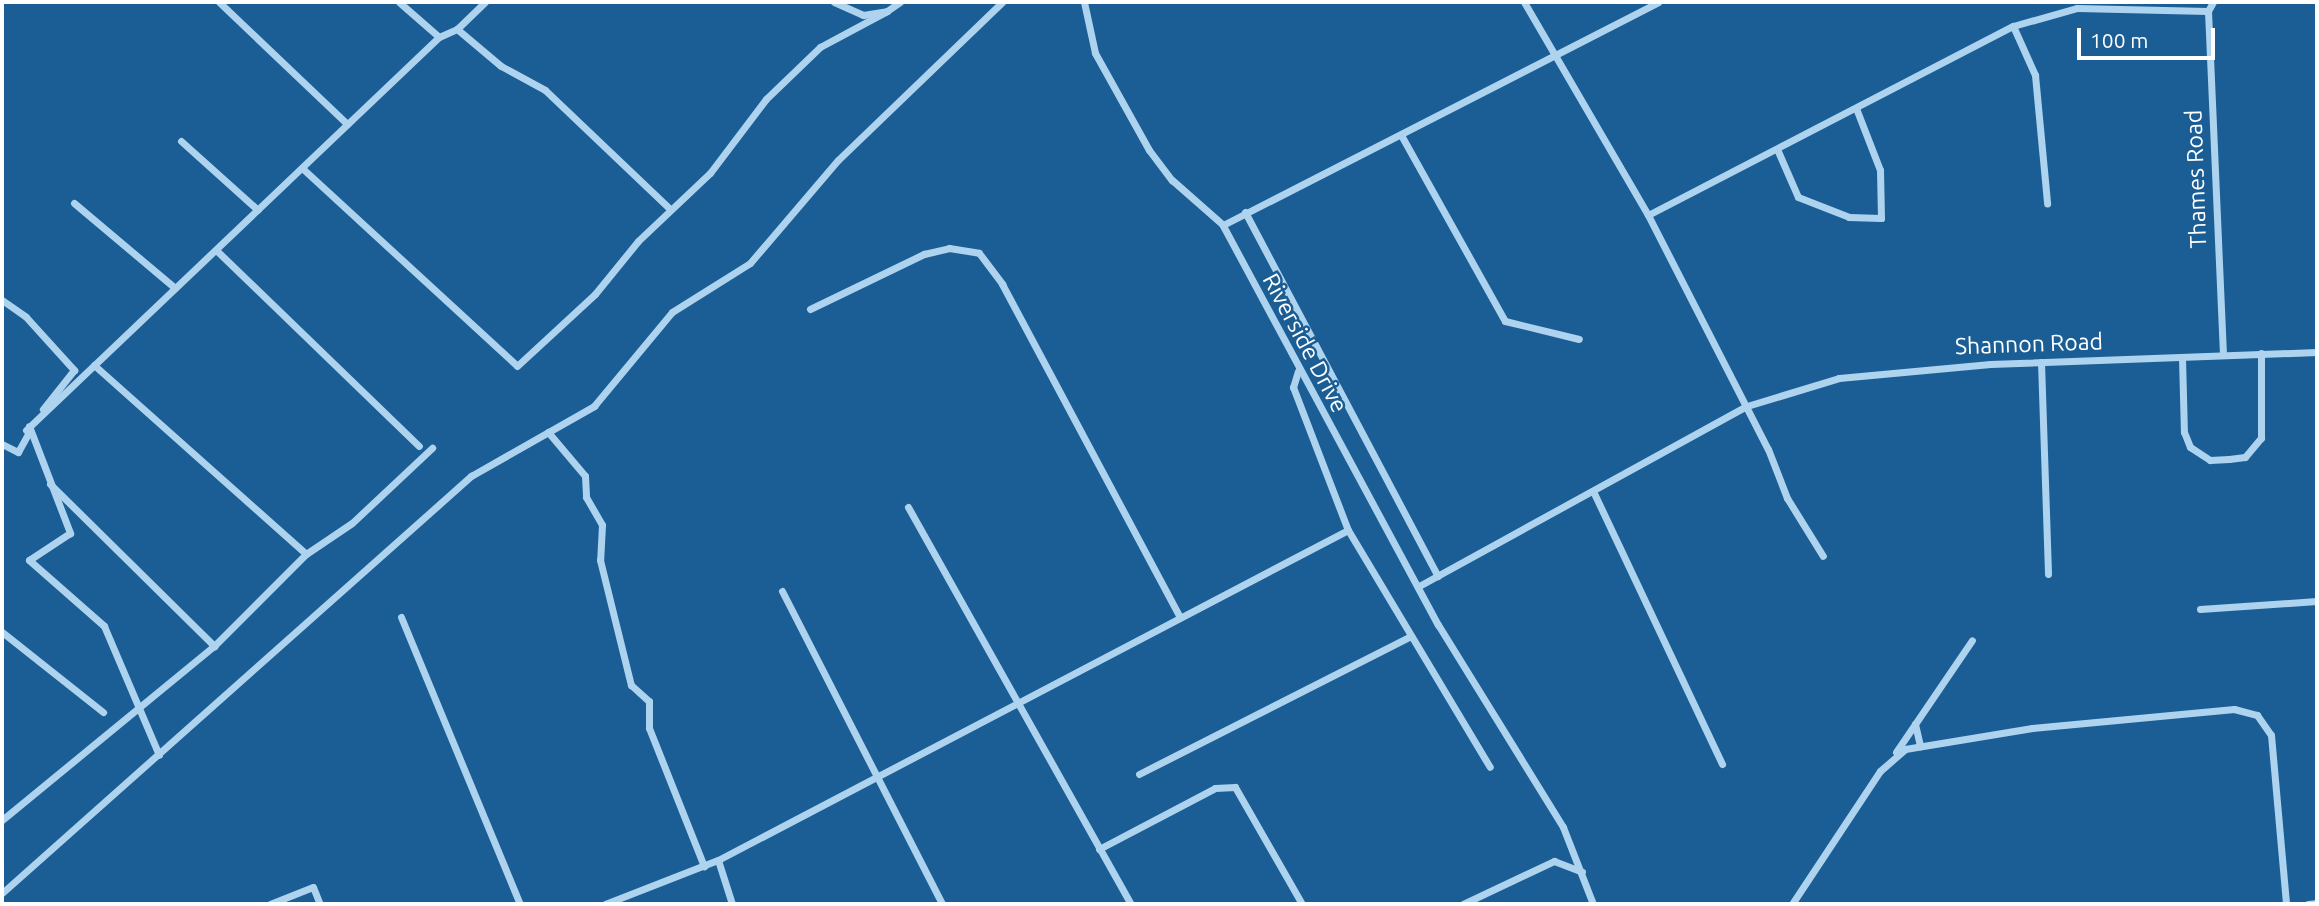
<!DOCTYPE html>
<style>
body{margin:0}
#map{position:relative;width:2319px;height:906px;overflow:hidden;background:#1b5e95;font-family:Ubuntu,sans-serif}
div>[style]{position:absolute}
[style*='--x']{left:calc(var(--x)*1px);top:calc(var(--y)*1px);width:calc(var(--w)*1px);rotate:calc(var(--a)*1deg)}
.minor>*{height:7px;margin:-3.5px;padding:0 3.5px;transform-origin:3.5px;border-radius:3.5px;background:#aed3ef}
span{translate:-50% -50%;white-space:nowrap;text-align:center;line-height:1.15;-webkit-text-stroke:5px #1b5e95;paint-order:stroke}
.street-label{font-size:23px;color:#fff}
.frame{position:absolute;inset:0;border:4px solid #fff;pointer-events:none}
.scale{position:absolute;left:2077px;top:28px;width:138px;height:32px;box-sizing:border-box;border:4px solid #fff;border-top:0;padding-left:9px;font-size:21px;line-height:24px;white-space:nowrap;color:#fff;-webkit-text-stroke:5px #1b5e95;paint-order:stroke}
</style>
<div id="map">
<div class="minor">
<i style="--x:219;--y:2;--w:177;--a:43.6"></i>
<i style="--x:399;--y:2;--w:53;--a:41.2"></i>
<i style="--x:834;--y:2;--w:32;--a:24"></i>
<i style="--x:863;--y:15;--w:24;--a:-9"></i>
<i style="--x:887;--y:11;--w:16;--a:-35"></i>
<i style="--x:1084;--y:2;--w:52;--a:77.8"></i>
<i style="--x:1095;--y:53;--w:111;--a:60.9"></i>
<i style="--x:1149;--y:150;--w:38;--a:53"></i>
<i style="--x:1172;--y:180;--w:68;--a:41.4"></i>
<i style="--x:1524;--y:2;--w:246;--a:59.8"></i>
<i style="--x:1648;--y:215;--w:263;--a:62.9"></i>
<i style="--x:1768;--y:449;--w:53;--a:68.8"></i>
<i style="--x:1787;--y:498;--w:68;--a:58.2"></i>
<i style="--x:2213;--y:2;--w:10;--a:119"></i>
<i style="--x:2208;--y:11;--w:344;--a:87.5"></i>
<i style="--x:2013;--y:26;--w:54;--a:65.8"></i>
<i style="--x:2035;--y:75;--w:129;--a:84.6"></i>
<i style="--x:457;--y:29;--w:57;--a:40.1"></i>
<i style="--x:501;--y:66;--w:50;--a:28.6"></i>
<i style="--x:545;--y:90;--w:173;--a:43.6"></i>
<i style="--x:1401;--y:135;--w:213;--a:60.8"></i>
<i style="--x:1505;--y:321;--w:76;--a:13.7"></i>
<i style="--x:181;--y:141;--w:103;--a:41.9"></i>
<i style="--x:1777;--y:149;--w:52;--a:66.4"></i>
<i style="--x:1798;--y:197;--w:55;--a:21.4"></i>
<i style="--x:1849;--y:217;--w:32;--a:2"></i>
<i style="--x:1881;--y:218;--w:48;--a:-91.2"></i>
<i style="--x:1880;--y:170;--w:66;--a:-111.2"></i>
<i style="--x:302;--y:168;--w:292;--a:42.6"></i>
<i style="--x:517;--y:366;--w:106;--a:-42.7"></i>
<i style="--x:595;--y:294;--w:68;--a:-50.9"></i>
<i style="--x:638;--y:241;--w:99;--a:-43.4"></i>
<i style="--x:710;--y:173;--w:93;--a:-52.9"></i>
<i style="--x:766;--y:99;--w:75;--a:-43.9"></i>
<i style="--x:820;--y:47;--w:76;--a:-28.2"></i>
<i style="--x:74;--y:203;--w:132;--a:40.1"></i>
<i style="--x:1245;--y:212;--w:412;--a:62.1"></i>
<i style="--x:1648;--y:215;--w:411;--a:-27.4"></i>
<i style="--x:2013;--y:26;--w:66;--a:-15.7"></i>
<i style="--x:2077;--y:8;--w:131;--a:1.3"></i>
<i style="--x:216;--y:250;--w:282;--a:44"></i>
<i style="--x:2;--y:300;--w:29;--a:35"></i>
<i style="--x:26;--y:317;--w:72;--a:47.8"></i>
<i style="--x:74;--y:370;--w:50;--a:128.5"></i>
<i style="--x:810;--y:309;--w:127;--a:-25.8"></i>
<i style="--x:924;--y:254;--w:26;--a:-13"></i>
<i style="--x:949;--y:248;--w:30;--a:9"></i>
<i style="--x:979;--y:253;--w:39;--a:53"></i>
<i style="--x:1002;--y:284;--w:378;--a:61.9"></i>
<i style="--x:2182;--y:358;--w:74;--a:88.5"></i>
<i style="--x:2184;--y:432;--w:16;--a:68"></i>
<i style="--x:2190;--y:447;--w:24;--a:33"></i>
<i style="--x:2210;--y:460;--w:19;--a:-3"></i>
<i style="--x:2229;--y:459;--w:16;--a:-7"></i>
<i style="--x:2245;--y:457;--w:25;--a:-50"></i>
<i style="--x:2261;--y:438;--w:85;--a:-90"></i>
<i style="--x:2041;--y:362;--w:212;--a:88.1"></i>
<i style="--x:94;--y:365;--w:284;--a:41.7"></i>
<i style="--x:1298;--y:371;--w:17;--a:107"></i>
<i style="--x:1293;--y:387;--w:153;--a:69"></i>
<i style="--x:1348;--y:530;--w:276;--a:59.1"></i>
<i style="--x:29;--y:426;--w:115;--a:69"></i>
<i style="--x:70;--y:533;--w:49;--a:146.6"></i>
<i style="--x:29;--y:560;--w:100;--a:41.3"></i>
<i style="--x:104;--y:626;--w:140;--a:66.9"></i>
<i style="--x:26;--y:430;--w:570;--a:-43.58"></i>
<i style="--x:439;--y:37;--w:20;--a:-24"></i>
<i style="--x:457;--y:29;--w:39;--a:-44"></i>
<i style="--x:548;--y:432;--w:57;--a:49.9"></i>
<i style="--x:585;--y:476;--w:21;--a:87"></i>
<i style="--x:586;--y:497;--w:32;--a:60"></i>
<i style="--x:602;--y:525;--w:35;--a:93"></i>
<i style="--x:600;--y:560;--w:129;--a:76.1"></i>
<i style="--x:631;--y:685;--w:24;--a:42"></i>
<i style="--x:649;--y:701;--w:27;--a:90"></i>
<i style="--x:649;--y:728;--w:149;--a:68.3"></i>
<i style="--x:2;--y:444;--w:18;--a:27"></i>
<i style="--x:18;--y:452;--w:21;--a:-61"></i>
<i style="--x:50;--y:484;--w:231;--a:44.6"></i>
<i style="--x:1593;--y:491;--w:302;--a:64.7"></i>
<i style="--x:908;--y:507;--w:455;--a:60.7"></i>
<i style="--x:1419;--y:586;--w:374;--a:-28.8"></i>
<i style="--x:1747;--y:406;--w:96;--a:-16.9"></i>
<i style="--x:1839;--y:378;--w:152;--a:-5.3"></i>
<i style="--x:1990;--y:364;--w:327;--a:-2.1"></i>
<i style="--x:782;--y:591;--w:352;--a:62.9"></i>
<i style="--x:2200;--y:609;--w:117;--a:-3.9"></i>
<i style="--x:401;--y:617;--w:311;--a:67.5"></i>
<i style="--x:2;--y:632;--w:129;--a:38.4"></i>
<i style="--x:1915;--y:724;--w:23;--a:77"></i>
<i style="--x:1896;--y:752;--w:135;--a:-55.8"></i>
<i style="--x:1139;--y:774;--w:303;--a:-26.9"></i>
<i style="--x:2;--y:820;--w:274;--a:-39.4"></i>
<i style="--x:214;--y:646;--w:130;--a:-45"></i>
<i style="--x:306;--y:554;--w:55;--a:-34"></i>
<i style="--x:352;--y:523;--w:110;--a:-43.2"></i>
<i style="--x:1099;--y:849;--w:131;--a:-27.7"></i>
<i style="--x:1215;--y:788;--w:20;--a:-3"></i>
<i style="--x:1235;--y:787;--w:135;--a:60.2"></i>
<i style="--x:718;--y:860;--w:46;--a:72.3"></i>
<i style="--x:2;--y:893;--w:628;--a:-41.64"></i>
<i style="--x:471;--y:476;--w:142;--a:-29.6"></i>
<i style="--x:594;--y:406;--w:122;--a:-50.3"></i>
<i style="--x:672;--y:312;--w:92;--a:-32.1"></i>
<i style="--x:750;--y:263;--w:135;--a:-49.5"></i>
<i style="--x:838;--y:160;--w:228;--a:-43.9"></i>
<i style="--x:270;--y:904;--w:46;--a:-21.6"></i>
<i style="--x:313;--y:887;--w:18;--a:68"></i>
<i style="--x:605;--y:904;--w:121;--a:-21.3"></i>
<i style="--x:718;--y:860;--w:711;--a:-27.65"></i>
<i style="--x:1463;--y:904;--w:101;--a:-25.3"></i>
<i style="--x:1554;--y:861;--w:30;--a:21"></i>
<i style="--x:1593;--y:904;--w:83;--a:-111.3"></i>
<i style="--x:1563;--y:827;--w:238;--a:-121.7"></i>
<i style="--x:1438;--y:625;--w:454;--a:-118.3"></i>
<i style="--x:1223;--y:225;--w:489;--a:-27.1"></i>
<i style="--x:1792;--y:904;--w:159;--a:-56.5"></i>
<i style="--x:1880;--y:771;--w:33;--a:-41"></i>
<i style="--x:1905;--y:749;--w:129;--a:-9.4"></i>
<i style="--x:2032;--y:728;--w:203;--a:-5.4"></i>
<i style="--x:2234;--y:709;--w:24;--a:15"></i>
<i style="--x:2257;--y:715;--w:24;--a:55"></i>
<i style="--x:2271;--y:735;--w:170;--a:84.9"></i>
<i style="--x:2308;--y:904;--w:9;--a:-6"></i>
</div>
<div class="street-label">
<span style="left:2196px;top:179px;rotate:-92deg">Thames Road</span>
<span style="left:1305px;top:343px;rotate:62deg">Riverside Drive</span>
<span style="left:2029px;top:344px;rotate:-2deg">Shannon Road</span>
</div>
<div class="frame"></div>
<div class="scale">100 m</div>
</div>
